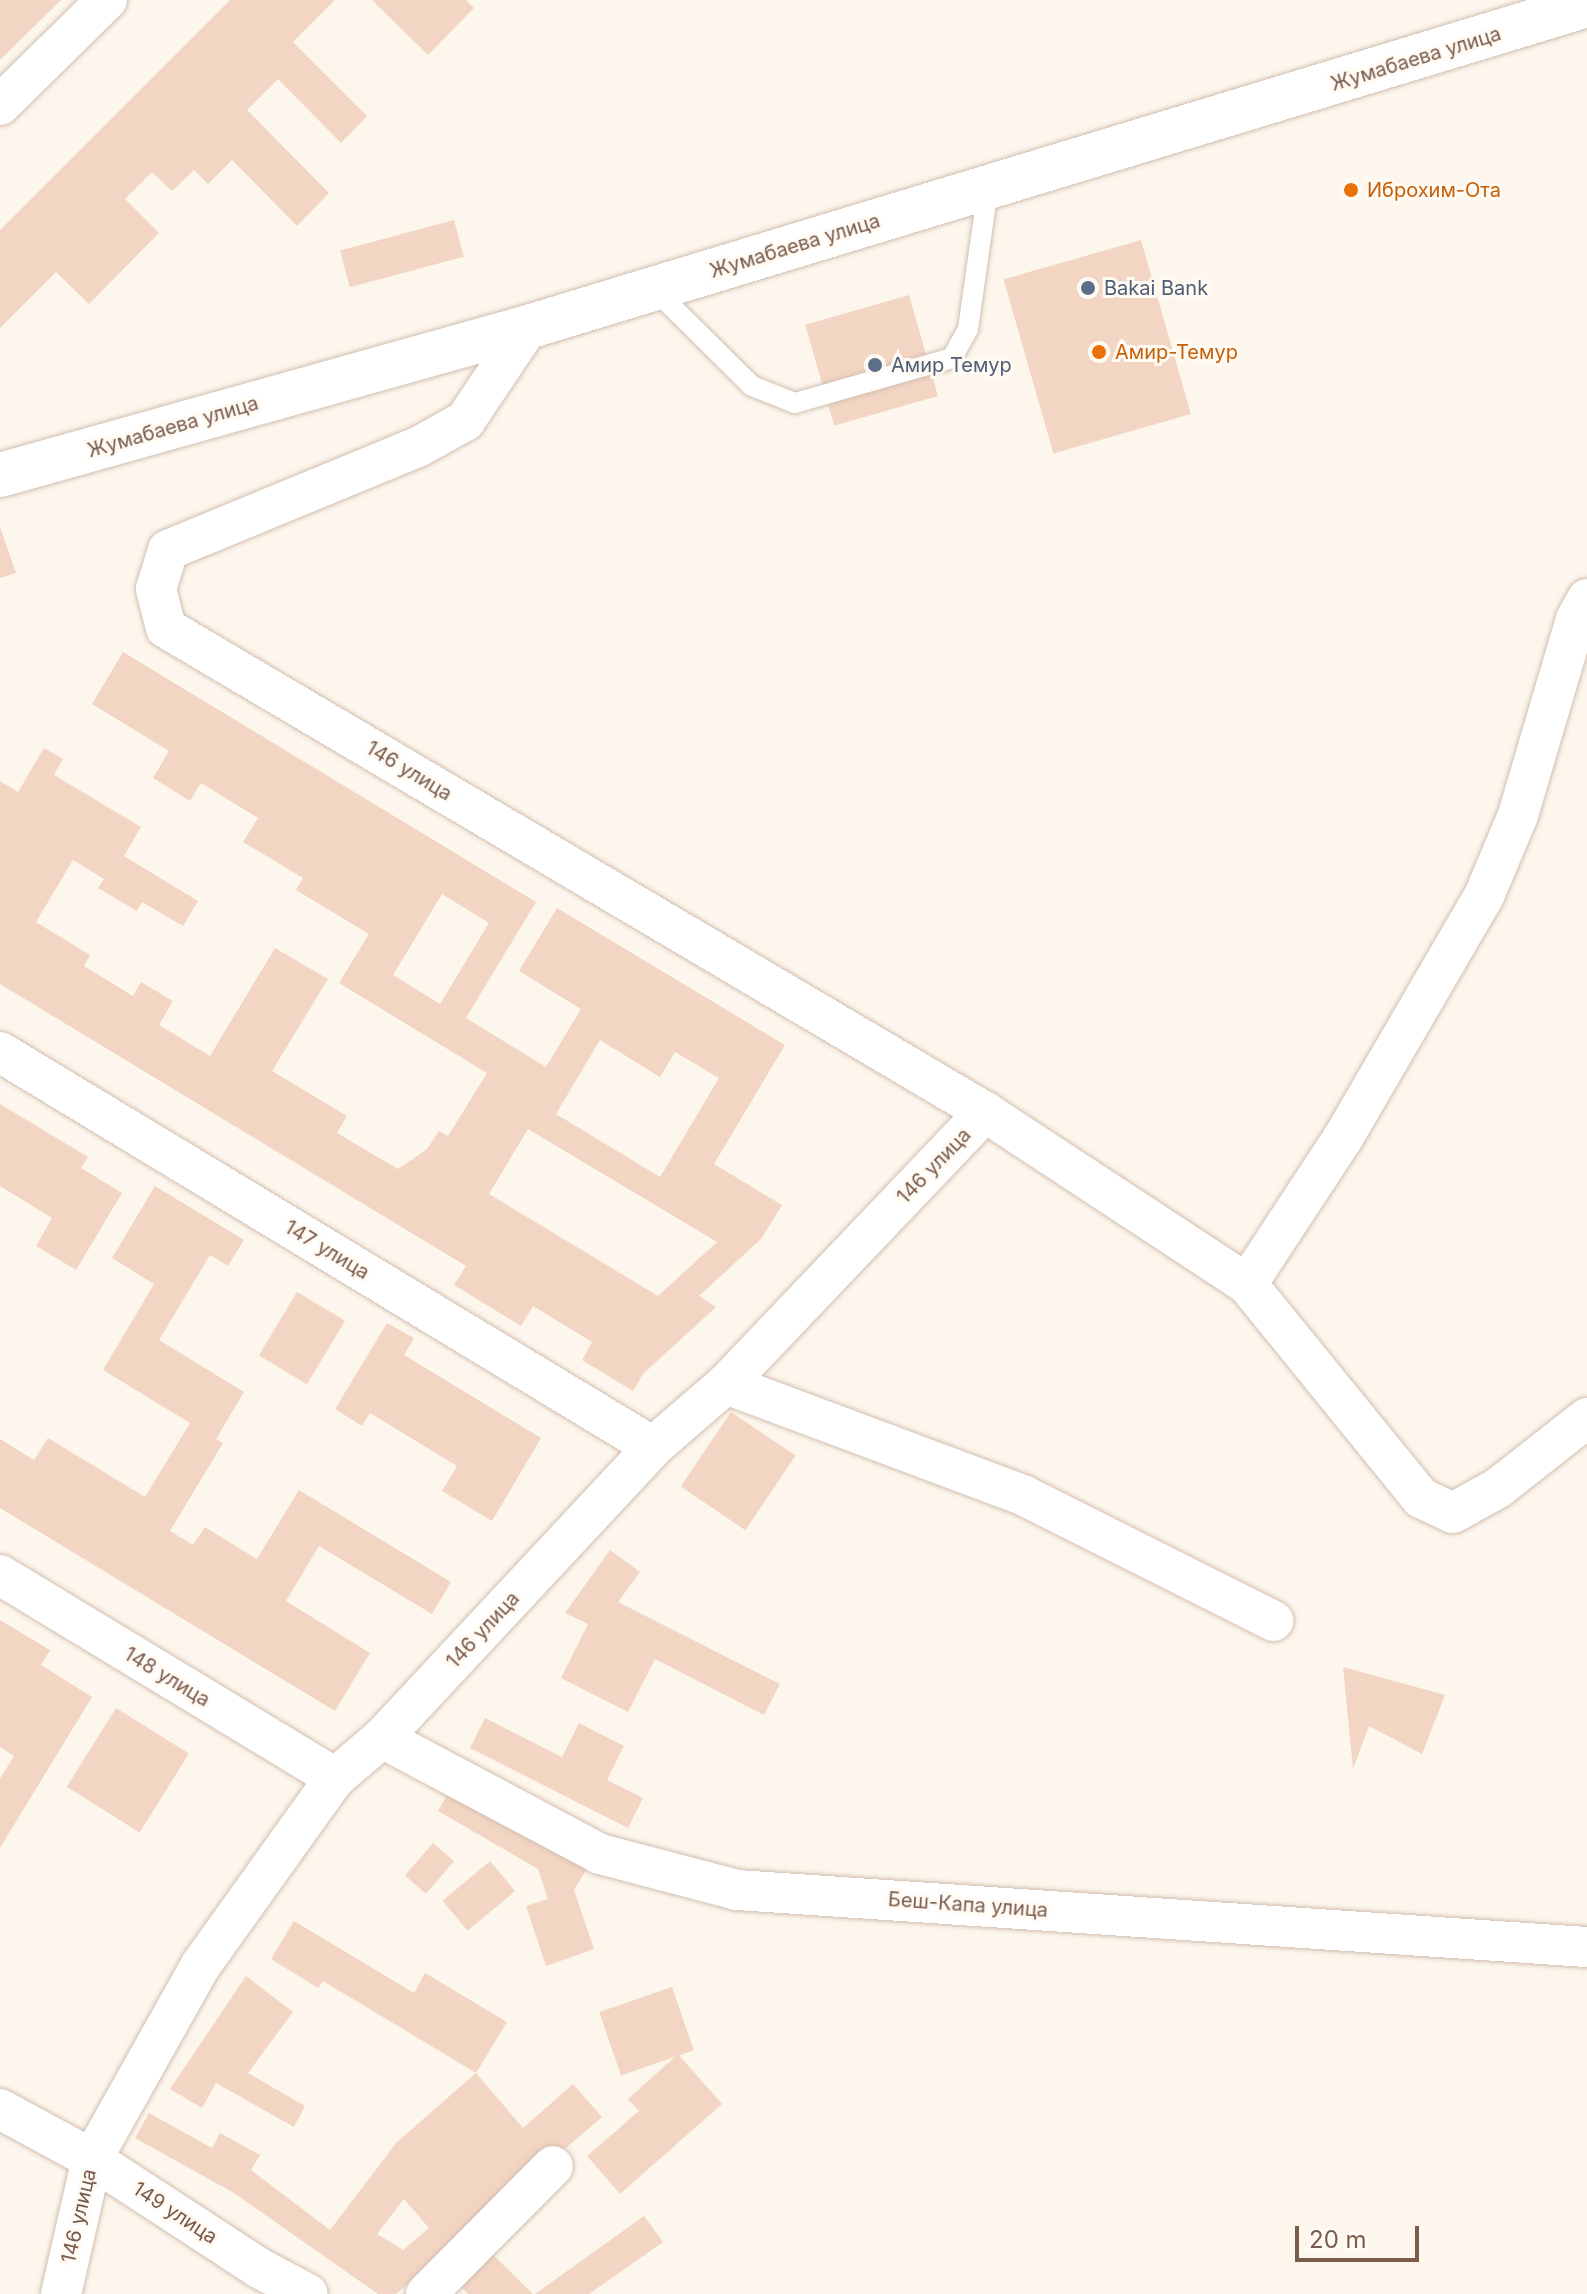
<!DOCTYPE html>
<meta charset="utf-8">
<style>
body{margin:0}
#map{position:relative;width:1587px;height:2294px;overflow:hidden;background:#fdf6ec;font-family:Inter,sans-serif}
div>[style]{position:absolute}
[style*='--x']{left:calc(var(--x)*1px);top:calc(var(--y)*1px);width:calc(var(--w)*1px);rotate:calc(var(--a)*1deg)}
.building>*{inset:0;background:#f3d5c3;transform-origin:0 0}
.roads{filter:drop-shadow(0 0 2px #d1beb0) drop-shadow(0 0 2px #d1beb0)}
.service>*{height:20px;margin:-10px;padding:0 10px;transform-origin:10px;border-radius:10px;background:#fff}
.minor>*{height:40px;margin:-20px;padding:0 20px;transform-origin:20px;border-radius:20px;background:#fff}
.tertiary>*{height:44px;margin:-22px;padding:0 22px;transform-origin:22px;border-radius:22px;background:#fff}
.dots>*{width:22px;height:22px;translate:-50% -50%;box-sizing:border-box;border:4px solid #fffaf3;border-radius:50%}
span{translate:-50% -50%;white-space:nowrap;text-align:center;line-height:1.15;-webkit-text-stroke:6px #fffaf3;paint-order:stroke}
.street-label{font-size:20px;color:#7a5c4d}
.food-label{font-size:20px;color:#c56008}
.left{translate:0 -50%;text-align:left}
.service-label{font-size:20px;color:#4e5e75}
.scale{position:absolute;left:1295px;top:2226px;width:124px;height:36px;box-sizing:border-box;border:4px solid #7a5c4d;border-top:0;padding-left:10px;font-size:24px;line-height:28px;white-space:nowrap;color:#7a5c4d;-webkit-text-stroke:6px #fffaf3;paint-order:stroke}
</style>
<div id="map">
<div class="building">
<i style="clip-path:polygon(0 0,61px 0,0 60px)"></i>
<i style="clip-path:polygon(230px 0,335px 0,293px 42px,367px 116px,341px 143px,278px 79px,247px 110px,329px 193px,297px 226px,232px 160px,208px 184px,194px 170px,172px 191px,152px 172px,125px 199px,159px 233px,89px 304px,56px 272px,0 328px,0 230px)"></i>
<i style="clip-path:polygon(372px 0,466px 0,474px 8px,428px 55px)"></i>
<i style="left:454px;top:220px;width:38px;height:118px;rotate:75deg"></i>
<i style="left:1141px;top:240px;width:181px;height:143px;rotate:74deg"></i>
<i style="left:909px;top:295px;width:105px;height:108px;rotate:74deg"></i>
<i style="clip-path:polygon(0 527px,16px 573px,0 578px)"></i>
<i style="clip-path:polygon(evenodd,123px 652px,536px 902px,466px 1018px,546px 1067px,581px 1009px,519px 971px,557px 908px,785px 1045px,714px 1164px,782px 1205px,761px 1239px,699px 1296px,716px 1307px,643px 1374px,633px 1391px,582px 1360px,592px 1342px,533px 1306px,521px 1326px,454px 1285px,466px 1266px,0 984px,0 781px,18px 792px,44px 748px,63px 759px,54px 775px,141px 827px,124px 856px,198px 901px,183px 926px,142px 902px,137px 911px,98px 888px,104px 879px,73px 860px,36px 922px,90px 955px,84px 966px,133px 996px,141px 982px,173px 1001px,159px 1025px,210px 1056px,275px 948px,328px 979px,272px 1071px,347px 1116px,337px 1133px,398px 1169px,427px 1149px,439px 1131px,448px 1136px,487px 1073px,339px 983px,369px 934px,296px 890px,303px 878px,243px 842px,258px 818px,201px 783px,190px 801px,153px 778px,169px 751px,92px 704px,123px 652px,442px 894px,489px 923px,440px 1004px,393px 975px,442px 894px,123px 652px,600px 1040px,660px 1077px,675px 1052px,719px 1078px,660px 1177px,556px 1114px,600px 1040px,123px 652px,528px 1129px,717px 1242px,658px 1296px,489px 1194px,528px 1129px)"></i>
<i style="clip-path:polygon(0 1104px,88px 1157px,81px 1168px,122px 1193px,76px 1270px,36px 1246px,52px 1218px,0 1186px)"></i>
<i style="clip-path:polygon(155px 1186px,244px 1240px,228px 1266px,210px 1255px,159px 1340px,244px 1392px,216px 1439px,223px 1443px,170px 1531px,193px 1545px,205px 1527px,257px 1559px,299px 1490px,451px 1582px,432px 1614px,319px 1546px,286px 1601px,370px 1653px,335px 1711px,0 1508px,0 1439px,34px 1460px,48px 1438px,145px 1497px,190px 1423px,103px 1370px,154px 1284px,112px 1258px)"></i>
<i style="left:297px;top:1292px;width:56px;height:74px;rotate:31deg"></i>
<i style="clip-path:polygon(387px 1323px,414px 1338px,404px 1355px,541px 1438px,492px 1521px,442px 1491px,457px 1466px,370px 1413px,362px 1426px,335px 1409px)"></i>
<i style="left:731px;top:1412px;width:78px;height:90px;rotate:34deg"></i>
<i style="clip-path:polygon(610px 1550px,640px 1572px,618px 1602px,780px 1684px,764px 1715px,655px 1659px,628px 1712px,561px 1678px,588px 1624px,565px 1613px)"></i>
<i style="clip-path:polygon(0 1620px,50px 1650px,41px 1665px,92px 1697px,0 1848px,0 1779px,14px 1756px,0 1747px)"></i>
<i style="clip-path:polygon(1343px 1667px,1445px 1695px,1422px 1754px,1369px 1726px,1353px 1769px)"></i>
<i style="left:116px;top:1708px;width:86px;height:93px;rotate:32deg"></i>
<i style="clip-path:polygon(485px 1718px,562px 1757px,579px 1723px,624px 1746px,607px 1780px,643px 1798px,628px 1828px,470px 1748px)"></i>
<i style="clip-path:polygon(454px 1782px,591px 1862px,574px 1890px,594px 1949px,546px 1966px,526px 1906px,548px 1899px,538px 1869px,438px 1811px)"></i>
<i style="left:433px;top:1843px;width:28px;height:43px;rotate:41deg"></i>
<i style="left:490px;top:1861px;width:39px;height:62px;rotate:50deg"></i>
<i style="clip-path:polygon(294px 1921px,414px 1993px,425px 1973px,507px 2022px,476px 2073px,323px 1981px,318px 1988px,271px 1959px)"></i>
<i style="clip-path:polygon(246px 1976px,293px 2012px,248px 2073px,305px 2106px,294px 2127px,216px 2083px,202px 2108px,170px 2089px)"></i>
<i style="left:672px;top:1987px;width:67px;height:77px;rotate:71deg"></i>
<i style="clip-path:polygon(678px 2054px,722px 2104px,620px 2194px,587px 2156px,639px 2111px,628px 2099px)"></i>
<i style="clip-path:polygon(evenodd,476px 2073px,523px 2128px,573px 2084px,602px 2117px,396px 2294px,378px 2294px,234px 2193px,135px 2138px,149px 2113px,212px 2148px,220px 2133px,260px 2155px,251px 2170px,330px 2230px,397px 2142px,476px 2073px,404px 2199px,429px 2228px,403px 2250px,377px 2234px,404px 2199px)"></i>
<i style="clip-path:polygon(644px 2216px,663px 2242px,589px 2294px,535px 2294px)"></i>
<i style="clip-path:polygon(485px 2247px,533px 2294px,468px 2294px,453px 2279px)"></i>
</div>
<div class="roads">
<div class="service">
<i style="--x:654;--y:289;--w:138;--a:44.7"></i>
<i style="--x:752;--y:386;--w:46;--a:21.6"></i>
<i style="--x:795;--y:403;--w:163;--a:-16"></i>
<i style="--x:952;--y:358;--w:33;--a:-61"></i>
<i style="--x:968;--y:329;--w:142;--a:-81.9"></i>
</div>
<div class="minor">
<i style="--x:0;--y:105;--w:150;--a:-44.5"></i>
<i style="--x:0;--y:1052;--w:763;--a:31.17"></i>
<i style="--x:985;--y:1112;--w:313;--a:33.3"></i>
<i style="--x:1247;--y:1284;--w:276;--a:50.9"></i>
<i style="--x:1421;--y:1498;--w:35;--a:25"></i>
<i style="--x:1453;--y:1513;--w:51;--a:-29.1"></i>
<i style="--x:1498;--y:1488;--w:113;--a:-38.2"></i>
<i style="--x:1247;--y:1284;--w:175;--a:-56.7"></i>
<i style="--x:1343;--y:1138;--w:280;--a:-59.8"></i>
<i style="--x:1484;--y:896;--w:88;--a:-67.2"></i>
<i style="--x:1518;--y:815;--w:204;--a:-73.5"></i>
<i style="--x:1576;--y:619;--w:23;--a:-61"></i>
<i style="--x:726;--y:1384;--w:319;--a:20.5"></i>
<i style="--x:1025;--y:1496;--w:278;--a:26.7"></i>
<i style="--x:0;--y:1575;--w:392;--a:31.2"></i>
<i style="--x:382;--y:1738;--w:247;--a:28"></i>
<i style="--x:600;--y:1854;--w:142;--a:14.7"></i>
<i style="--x:737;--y:1890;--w:852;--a:3.84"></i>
<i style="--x:0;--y:2109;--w:105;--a:28.5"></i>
<i style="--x:92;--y:2159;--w:199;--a:33.1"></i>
<i style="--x:259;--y:2268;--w:55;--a:28"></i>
<i style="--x:61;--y:2294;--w:139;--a:-77.1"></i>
<i style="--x:92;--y:2159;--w:223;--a:-60.7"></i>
<i style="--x:201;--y:1965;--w:230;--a:-54.4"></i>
<i style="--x:335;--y:1778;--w:62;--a:-40.4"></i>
<i style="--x:382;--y:1738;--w:398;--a:-47"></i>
<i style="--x:653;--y:1447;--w:96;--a:-40.8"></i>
<i style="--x:726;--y:1384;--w:376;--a:-46.4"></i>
<i style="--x:985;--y:1112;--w:951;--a:-149.42"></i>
<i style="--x:166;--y:628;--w:40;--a:-104.4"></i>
<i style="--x:156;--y:589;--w:41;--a:-72.9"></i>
<i style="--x:168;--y:550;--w:270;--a:-22.4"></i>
<i style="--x:418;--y:447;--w:54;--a:-29"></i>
<i style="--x:465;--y:421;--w:113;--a:-56.2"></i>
<i style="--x:426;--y:2294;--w:180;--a:-45.2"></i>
</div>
<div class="tertiary">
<i style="--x:0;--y:475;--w:548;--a:-15.66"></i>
<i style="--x:528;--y:327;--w:1107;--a:-16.91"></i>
</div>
</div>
<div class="dots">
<i style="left:1351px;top:190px;background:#e8710a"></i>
<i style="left:1088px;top:288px;background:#5c6f8a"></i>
<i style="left:1099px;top:352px;background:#e8710a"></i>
<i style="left:875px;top:365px;background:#5c6f8a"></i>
</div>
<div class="street-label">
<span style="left:1416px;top:59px;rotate:-17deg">Жумабаева улица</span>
<span style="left:795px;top:246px;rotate:-17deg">Жумабаева улица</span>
<span style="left:173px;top:427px;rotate:-16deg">Жумабаева улица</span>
<span style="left:409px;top:771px;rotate:31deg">146 улица</span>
<span style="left:934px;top:1166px;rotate:-46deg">146 улица</span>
<span style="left:327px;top:1250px;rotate:31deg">147 улица</span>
<span style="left:483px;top:1630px;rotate:-47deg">146 улица</span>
<span style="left:167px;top:1677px;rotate:31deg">148 улица</span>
<span style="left:968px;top:1905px;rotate:4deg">Беш-Капа улица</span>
<span style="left:175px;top:2213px;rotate:33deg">149 улица</span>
<span style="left:79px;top:2216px;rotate:-77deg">146 улица</span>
</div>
<div class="food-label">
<span class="left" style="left:1367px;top:190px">Иброхим-Ота</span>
<span class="left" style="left:1115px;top:352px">Амир-Темур</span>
</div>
<div class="service-label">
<span class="left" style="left:1104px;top:288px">Bakai Bank</span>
<span class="left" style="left:891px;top:365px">Амир Темур</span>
</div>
<div class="scale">20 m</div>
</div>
